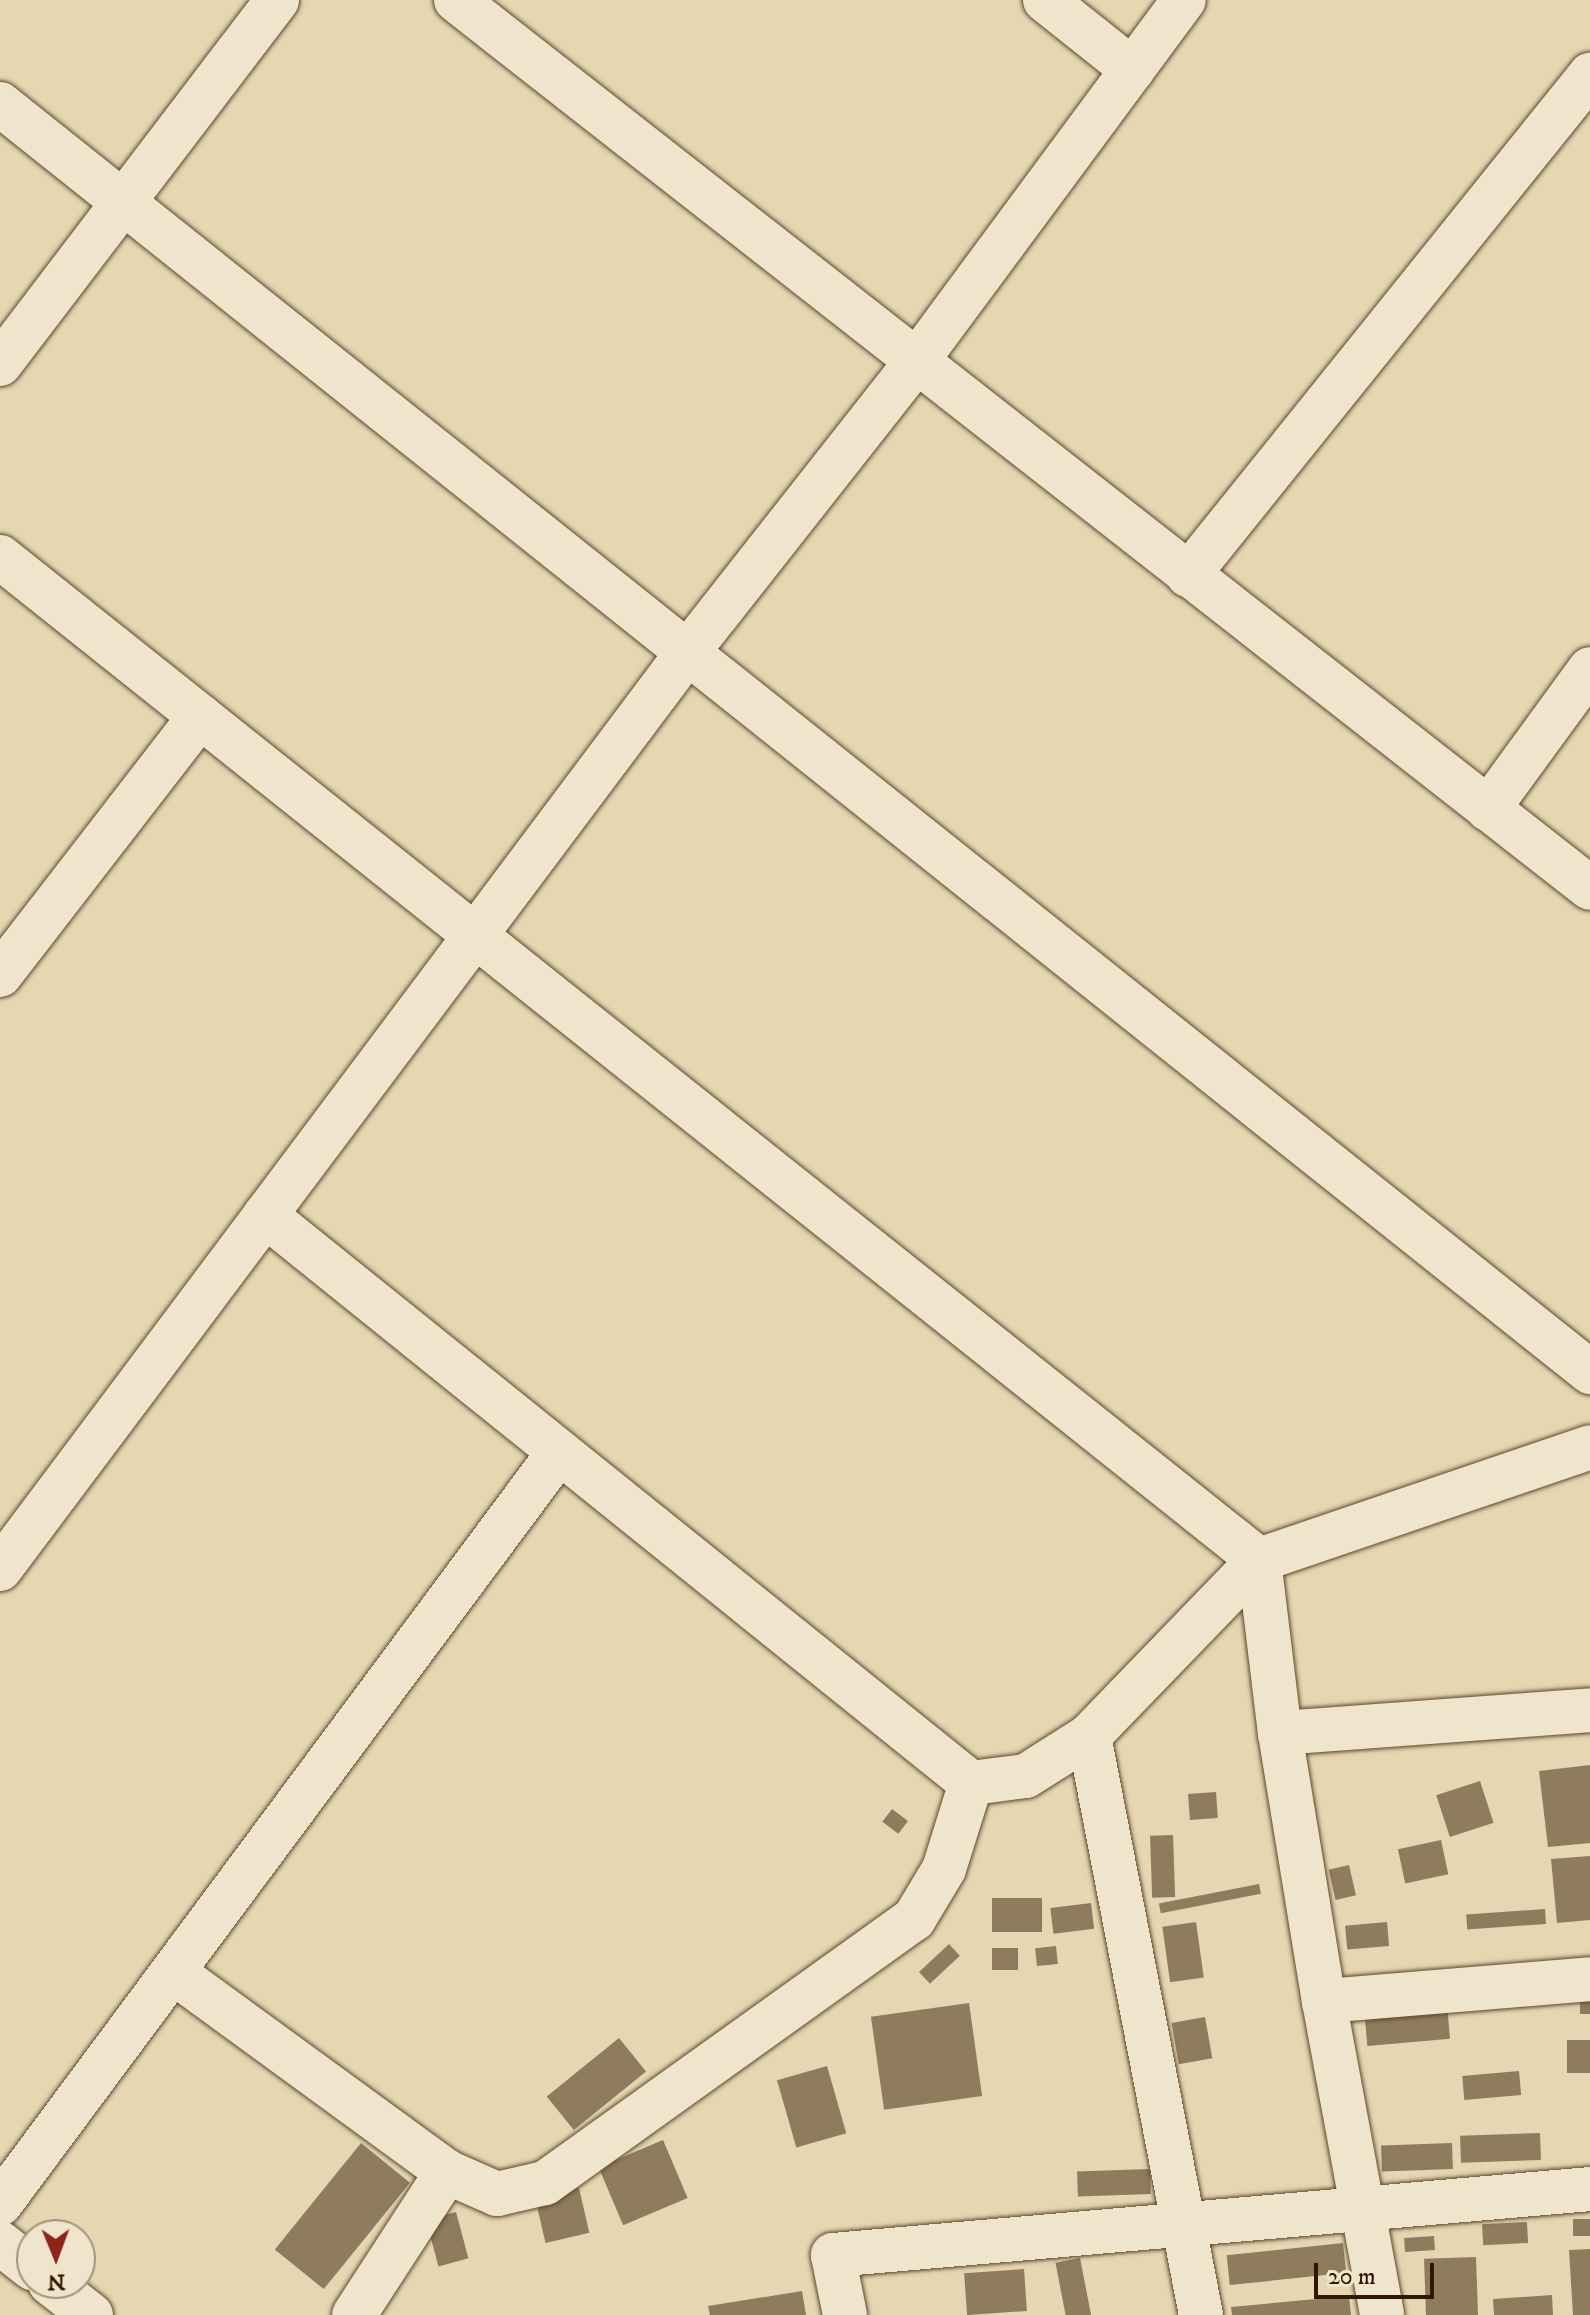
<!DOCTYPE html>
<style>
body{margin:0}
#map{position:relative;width:1590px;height:2315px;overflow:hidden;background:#e5d7b1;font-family:"IM FELL DW Pica",serif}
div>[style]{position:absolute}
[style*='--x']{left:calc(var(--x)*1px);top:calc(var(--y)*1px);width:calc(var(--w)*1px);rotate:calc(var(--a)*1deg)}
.building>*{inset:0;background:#8f7b5d;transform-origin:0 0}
.roads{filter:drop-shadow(0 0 2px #5e472d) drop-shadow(0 0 2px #5e472d)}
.street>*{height:44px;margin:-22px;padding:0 22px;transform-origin:22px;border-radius:22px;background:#eee5cc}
span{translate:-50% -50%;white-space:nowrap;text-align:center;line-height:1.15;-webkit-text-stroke:8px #eee5cc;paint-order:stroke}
.north{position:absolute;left:16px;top:2219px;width:80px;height:80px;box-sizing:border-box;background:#eee5cc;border:2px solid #a2937b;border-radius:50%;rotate:179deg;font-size:22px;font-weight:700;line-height:32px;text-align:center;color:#311701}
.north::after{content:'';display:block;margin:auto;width:28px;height:36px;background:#8f2418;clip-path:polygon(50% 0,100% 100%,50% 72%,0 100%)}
.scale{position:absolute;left:1314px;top:2263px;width:120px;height:36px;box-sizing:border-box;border:4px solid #311701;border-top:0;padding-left:10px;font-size:24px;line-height:28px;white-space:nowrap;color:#311701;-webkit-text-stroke:6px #eee5cc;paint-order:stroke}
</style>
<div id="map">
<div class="building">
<i style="clip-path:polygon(1590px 1765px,1590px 1843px,1548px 1847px,1539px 1771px)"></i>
<i style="left:1480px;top:1781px;width:44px;height:46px;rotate:72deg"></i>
<i style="left:1216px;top:1792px;width:26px;height:28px;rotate:86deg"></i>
<i style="left:892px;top:1809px;width:20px;height:16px;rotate:37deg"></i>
<i style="left:1173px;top:1835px;width:62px;height:23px;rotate:88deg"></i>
<i style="left:1441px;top:1840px;width:35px;height:44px;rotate:78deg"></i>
<i style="clip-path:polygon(1590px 1856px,1590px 1920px,1557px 1923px,1551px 1859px)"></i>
<i style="left:1349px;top:1865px;width:31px;height:21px;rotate:77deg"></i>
<i style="left:1259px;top:1884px;width:10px;height:102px;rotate:79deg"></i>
<i style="left:992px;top:1898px;width:50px;height:34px"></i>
<i style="left:1091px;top:1903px;width:26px;height:41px;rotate:83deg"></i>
<i style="left:1545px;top:1909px;width:15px;height:79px;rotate:86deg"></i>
<i style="left:1196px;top:1922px;width:56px;height:34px;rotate:82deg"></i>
<i style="left:1387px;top:1922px;width:24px;height:42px;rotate:85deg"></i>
<i style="left:949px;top:1944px;width:16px;height:41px;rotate:47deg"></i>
<i style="left:1056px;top:1946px;width:18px;height:21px;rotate:84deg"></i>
<i style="left:992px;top:1948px;width:26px;height:22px"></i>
<i style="left:1580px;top:1986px;width:10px;height:28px"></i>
<i style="left:969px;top:2003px;width:94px;height:99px;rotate:82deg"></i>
<i style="left:1447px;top:2004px;width:35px;height:83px;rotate:85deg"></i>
<i style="left:1205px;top:2017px;width:42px;height:34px;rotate:80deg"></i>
<i style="left:619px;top:2038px;width:43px;height:93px;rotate:51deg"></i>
<i style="left:1567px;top:2040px;width:23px;height:33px"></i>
<i style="left:827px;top:2066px;width:70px;height:52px;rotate:74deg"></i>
<i style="left:1519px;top:2071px;width:24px;height:57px;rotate:85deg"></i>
<i style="left:1540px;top:2133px;width:27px;height:80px;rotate:88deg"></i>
<i style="left:663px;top:2140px;width:63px;height:70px;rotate:67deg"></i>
<i style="left:361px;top:2143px;width:63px;height:137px;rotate:39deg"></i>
<i style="left:1452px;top:2143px;width:26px;height:71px;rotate:88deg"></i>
<i style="left:1150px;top:2169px;width:25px;height:73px;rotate:88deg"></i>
<i style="left:579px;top:2188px;width:46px;height:45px;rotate:77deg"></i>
<i style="left:456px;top:2212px;width:48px;height:31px;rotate:75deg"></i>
<i style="left:1573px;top:2219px;width:17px;height:17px"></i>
<i style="left:1527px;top:2222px;width:21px;height:45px;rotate:87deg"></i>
<i style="left:1434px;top:2236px;width:14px;height:30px;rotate:86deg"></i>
<i style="left:1343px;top:2243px;width:30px;height:117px;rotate:84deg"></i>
<i style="clip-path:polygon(1590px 2249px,1590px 2315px,1573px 2315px,1569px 2250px)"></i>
<i style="left:1476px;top:2257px;width:58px;height:52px;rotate:88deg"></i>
<i style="left:1080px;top:2258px;width:58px;height:25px;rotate:79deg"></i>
<i style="left:1024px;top:2269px;width:42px;height:60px;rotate:86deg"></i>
<i style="clip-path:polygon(802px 2291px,806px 2315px,710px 2315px,708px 2306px)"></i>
<i style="clip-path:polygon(1552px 2295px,1553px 2315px,1494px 2315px,1493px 2299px)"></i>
<i style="clip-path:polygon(1349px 2296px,1351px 2315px,1232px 2315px,1231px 2307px)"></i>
</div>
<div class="roads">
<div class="street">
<i style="--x:456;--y:0;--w:1440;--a:38.06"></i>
<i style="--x:1045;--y:0;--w:112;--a:38.5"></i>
<i style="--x:0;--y:104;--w:2034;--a:38.57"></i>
<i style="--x:0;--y:364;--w:457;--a:-52.7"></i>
<i style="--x:0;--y:557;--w:1610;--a:38.54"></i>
<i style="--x:1259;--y:1560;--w:174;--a:83.1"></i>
<i style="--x:1280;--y:1733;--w:272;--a:80.7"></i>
<i style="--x:1324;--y:2001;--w:319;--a:79.5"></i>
<i style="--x:1188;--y:575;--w:642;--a:-51.2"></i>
<i style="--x:1488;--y:809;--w:173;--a:-53.9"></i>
<i style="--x:0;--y:975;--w:327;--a:-52.3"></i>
<i style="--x:265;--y:1215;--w:906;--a:38.82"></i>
<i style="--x:971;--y:1783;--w:55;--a:-7.3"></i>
<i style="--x:1026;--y:1776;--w:75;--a:-32.4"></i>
<i style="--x:1089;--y:1736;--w:245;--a:-46"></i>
<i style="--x:1259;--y:1560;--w:350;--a:-18.8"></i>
<i style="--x:0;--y:1569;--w:1145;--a:-53.13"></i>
<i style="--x:687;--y:653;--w:370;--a:-51.8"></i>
<i style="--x:916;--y:362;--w:450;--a:-53.5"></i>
<i style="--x:1280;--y:1733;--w:311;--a:-4.2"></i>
<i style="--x:1089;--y:1736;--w:590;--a:79.05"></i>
<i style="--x:173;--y:1972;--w:339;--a:36.1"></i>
<i style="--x:447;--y:2172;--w:55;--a:23.7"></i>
<i style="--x:497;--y:2194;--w:49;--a:-12.9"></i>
<i style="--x:545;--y:2183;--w:454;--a:-35.6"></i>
<i style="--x:914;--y:1919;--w:58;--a:-59"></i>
<i style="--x:944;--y:1869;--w:90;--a:-72.6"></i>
<i style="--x:1324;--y:2001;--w:267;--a:-4.7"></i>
<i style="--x:0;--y:2204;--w:937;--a:-53.37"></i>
<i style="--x:0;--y:2243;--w:41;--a:38"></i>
<i style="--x:50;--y:2283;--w:52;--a:38"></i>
<i style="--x:354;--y:2315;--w:171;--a:-57"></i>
<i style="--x:845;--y:2315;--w:61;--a:-101.3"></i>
<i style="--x:833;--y:2255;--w:760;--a:-4.98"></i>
</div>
</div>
<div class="north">N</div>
<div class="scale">20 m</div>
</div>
